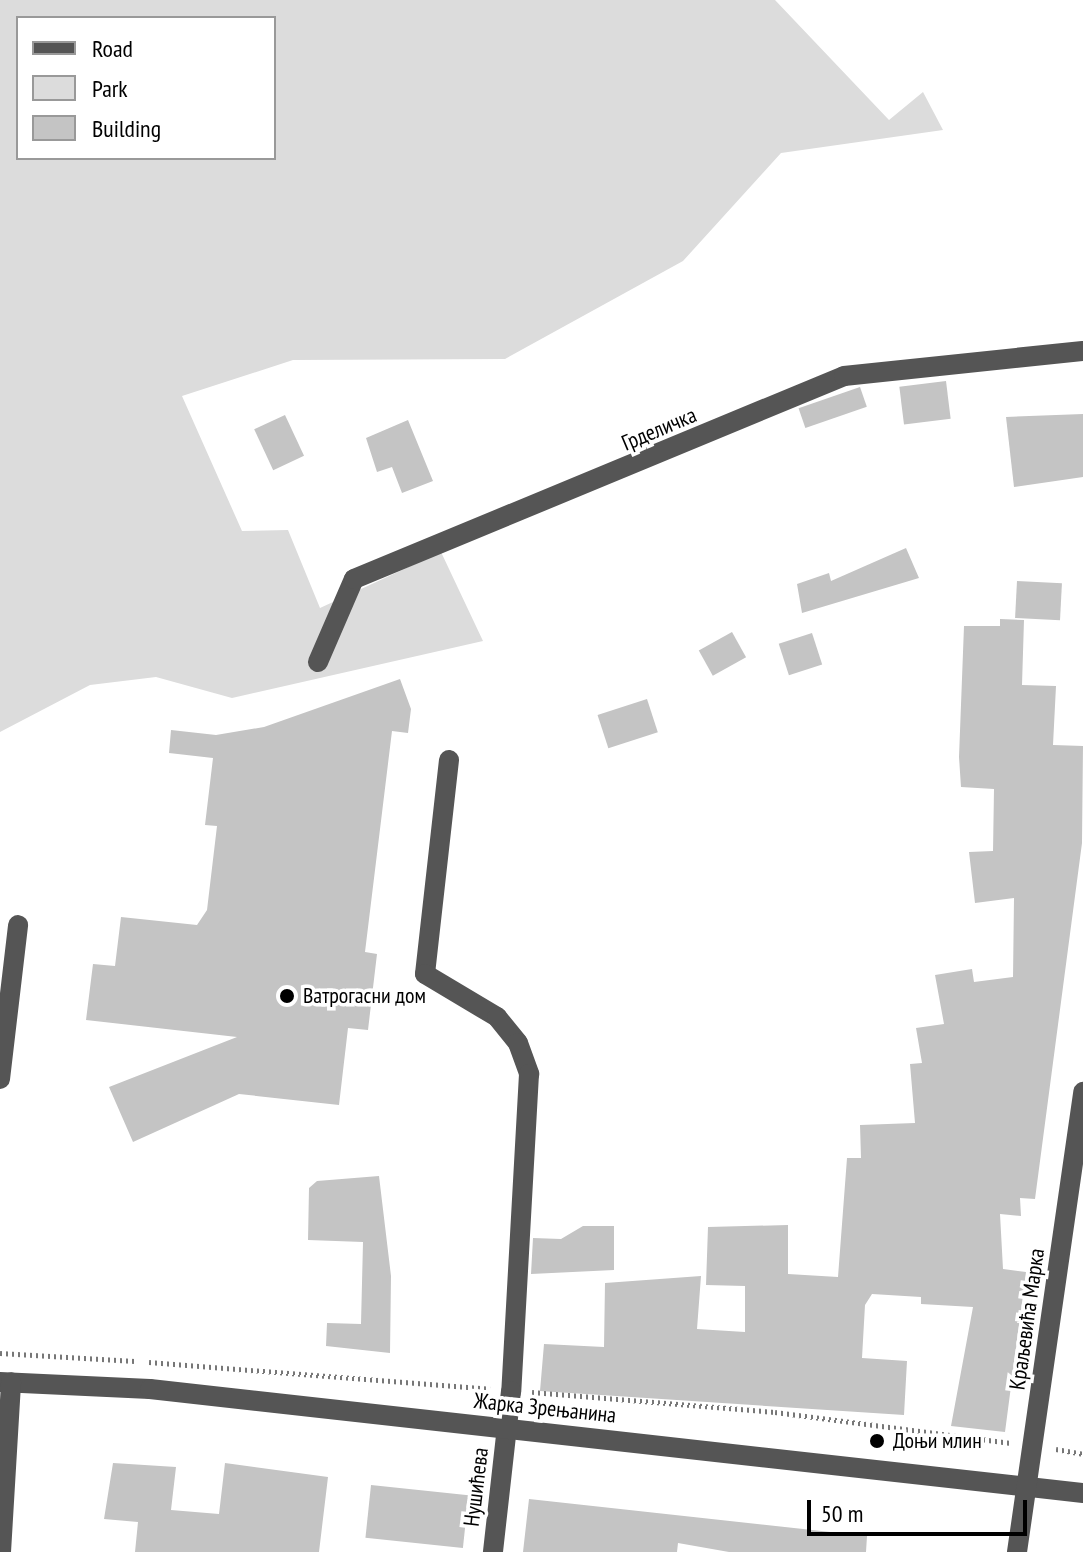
<!DOCTYPE html>
<meta charset="utf-8">
<style>
body{margin:0}
#map{position:relative;width:1083px;height:1552px;overflow:hidden;background:#fff;font-family:"PT Sans Narrow",sans-serif}
div>[style]{position:absolute}
[style*='--x']{left:calc(var(--x)*1px);top:calc(var(--y)*1px);width:calc(var(--w)*1px);rotate:calc(var(--a)*1deg)}
.green>*{inset:0;background:#dcdcdc}
.building>*{inset:0;background:#c4c4c4;transform-origin:0 0}
.path>*{height:5px;margin-top:-2.5px;transform-origin:0;background:repeating-linear-gradient(90deg,#777 0 2px,transparent 0 6px)}
.minor>*{height:20px;margin:-10px;padding:0 10px;transform-origin:10px;border-radius:10px;background:#555}
.dots>*{width:22px;height:22px;translate:-50% -50%;box-sizing:border-box;border:4px solid #fff;border-radius:50%}
span{translate:-50% -50%;white-space:nowrap;text-align:center;line-height:1.15;-webkit-text-stroke:7px #fff;paint-order:stroke}
.street-label{font-size:22px;color:#000}
.poi-label{font-size:22px;color:#000}
.left{translate:0 -50%;text-align:left}
.legend{position:absolute;left:16px;top:16px;width:260px;height:144px;box-sizing:border-box;background:#fff;border:2px solid #999;margin:0;padding:10px 14px;list-style:none;font-size:24px;color:#000}
.legend li{display:flex;align-items:center;gap:16px;height:40px}
.legend b{width:40px;border:2px solid #999}
.scale{position:absolute;left:807px;top:1500px;width:220px;height:36px;box-sizing:border-box;border:4px solid #000;border-top:0;padding-left:10px;font-size:24px;line-height:28px;white-space:nowrap;color:#000;-webkit-text-stroke:6px #fff;paint-order:stroke}
</style>
<div id="map">
<div class="green">
<i style="clip-path:polygon(evenodd,0 0,775px 0,889px 120px,923px 92px,943px 130px,781px 153px,683px 261px,505px 359px,293px 360px,182px 396px,242px 531px,288px 530px,320px 608px,441px 552px,483px 641px,232px 698px,156px 677px,90px 685px,0 732px,0 0,18px 18px,274px 18px,274px 158px,18px 158px,18px 18px)"></i>
</div>
<div class="building">
<i style="left:946px;top:381px;width:38px;height:47px;rotate:83deg"></i>
<i style="left:860px;top:387px;width:21px;height:65px;rotate:71deg"></i>
<i style="clip-path:polygon(1083px 414px,1083px 477px,1014px 487px,1006px 417px)"></i>
<i style="left:285px;top:415px;width:45px;height:34px;rotate:65deg"></i>
<i style="clip-path:polygon(408px 420px,433px 481px,402px 493px,392px 467px,377px 472px,366px 438px)"></i>
<i style="clip-path:polygon(906px 548px,919px 578px,802px 613px,797px 584px,829px 573px,831px 581px)"></i>
<i style="left:1017px;top:581px;width:45px;height:37px;rotate:3deg"></i>
<i style="clip-path:polygon(1000px 619px,1024px 620px,1022px 685px,1056px 686px,1053px 745px,1083px 746px,1082px 843px,1035px 1199px,1020px 1198px,1021px 1216px,1000px 1214px,1003px 1269px,1026px 1272px,1005px 1432px,951px 1426px,973px 1307px,921px 1304px,921px 1297px,872px 1294px,865px 1305px,862px 1358px,907px 1361px,904px 1415px,540px 1391px,544px 1344px,604px 1347px,605px 1283px,701px 1276px,697px 1329px,745px 1332px,745px 1286px,706px 1285px,708px 1227px,788px 1225px,788px 1274px,838px 1277px,847px 1158px,861px 1158px,860px 1125px,915px 1123px,910px 1064px,922px 1063px,916px 1028px,944px 1024px,935px 975px,972px 969px,974px 982px,1013px 977px,1014px 898px,975px 903px,969px 852px,993px 851px,994px 789px,961px 787px,959px 757px,964px 626px,1000px 626px)"></i>
<i style="left:732px;top:632px;width:29px;height:38px;rotate:61deg"></i>
<i style="left:812px;top:633px;width:33px;height:35px;rotate:72deg"></i>
<i style="clip-path:polygon(400px 679px,411px 709px,408px 733px,392px 731px,365px 952px,377px 954px,368px 1030px,348px 1028px,339px 1105px,239px 1094px,133px 1142px,109px 1087px,237px 1037px,86px 1020px,93px 964px,115px 966px,121px 917px,197px 925px,207px 910px,217px 826px,205px 825px,213px 758px,169px 753px,171px 730px,216px 735px,264px 727px)"></i>
<i style="left:647px;top:699px;width:35px;height:52px;rotate:72deg"></i>
<i style="clip-path:polygon(379px 1176px,391px 1276px,390px 1353px,326px 1346px,327px 1323px,361px 1324px,363px 1242px,308px 1240px,309px 1188px,317px 1181px)"></i>
<i style="clip-path:polygon(583px 1226px,614px 1226px,614px 1270px,531px 1274px,533px 1238px,561px 1239px)"></i>
<i style="clip-path:polygon(113px 1463px,176px 1467px,171px 1510px,219px 1514px,225px 1463px,328px 1477px,319px 1552px,135px 1552px,138px 1522px,104px 1519px)"></i>
<i style="left:371px;top:1485px;width:98px;height:53px;rotate:6deg"></i>
<i style="clip-path:polygon(529px 1499px,867px 1536px,866px 1552px,729px 1552px,678px 1543px,677px 1552px,523px 1552px)"></i>
</div>
<div class="path">
<i style="--x:0;--y:1353;--w:135;--a:3.4"></i>
<i style="--x:149;--y:1362;--w:342;--a:4.5"></i>
<i style="--x:532;--y:1392;--w:244;--a:4.7"></i>
<i style="--x:775;--y:1412;--w:238;--a:7.5"></i>
<i style="--x:1056;--y:1449;--w:27;--a:10"></i>
</div>
<div class="minor">
<i style="--x:318;--y:662;--w:90;--a:-66.6"></i>
<i style="--x:354;--y:579;--w:530;--a:-22.5"></i>
<i style="--x:844;--y:376;--w:240;--a:-6"></i>
<i style="--x:449;--y:760;--w:215;--a:96.4"></i>
<i style="--x:425;--y:974;--w:84;--a:30.8"></i>
<i style="--x:497;--y:1017;--w:33;--a:51"></i>
<i style="--x:518;--y:1043;--w:33;--a:70"></i>
<i style="--x:529;--y:1074;--w:318;--a:93.2"></i>
<i style="--x:511;--y:1391;--w:162;--a:96.4"></i>
<i style="--x:0;--y:1079;--w:155;--a:-83.3"></i>
<i style="--x:0;--y:1382;--w:150;--a:2.7"></i>
<i style="--x:150;--y:1389;--w:939;--a:6.36"></i>
<i style="--x:1;--y:1552;--w:170;--a:-86.6"></i>
<i style="--x:1017;--y:1552;--w:465;--a:-81.8"></i>
</div>
<div class="dots">
<i style="left:287px;top:996px;background:#000"></i>
<i style="left:877px;top:1441px;background:#000"></i>
</div>
<div class="street-label">
<span style="left:659px;top:429px;rotate:-23deg">Грделичка</span>
<span style="left:1027px;top:1319px;rotate:-82deg">Краљевића Марка</span>
<span style="left:545px;top:1408px;rotate:6deg">Жарка Зрењанина</span>
<span style="left:476px;top:1487px;rotate:-83deg">Нушићева</span>
</div>
<div class="poi-label">
<span class="left" style="left:303px;top:996px">Ватрогасни дом</span>
<span class="left" style="left:893px;top:1441px">Доњи млин</span>
</div>
<ul class="legend">
<li><b style="height:10px;background:#555"></b>Road</li>
<li><b style="height:22px;background:#dcdcdc"></b>Park</li>
<li><b style="height:22px;background:#c4c4c4"></b>Building</li>
</ul>
<div class="scale">50 m</div>
</div>
